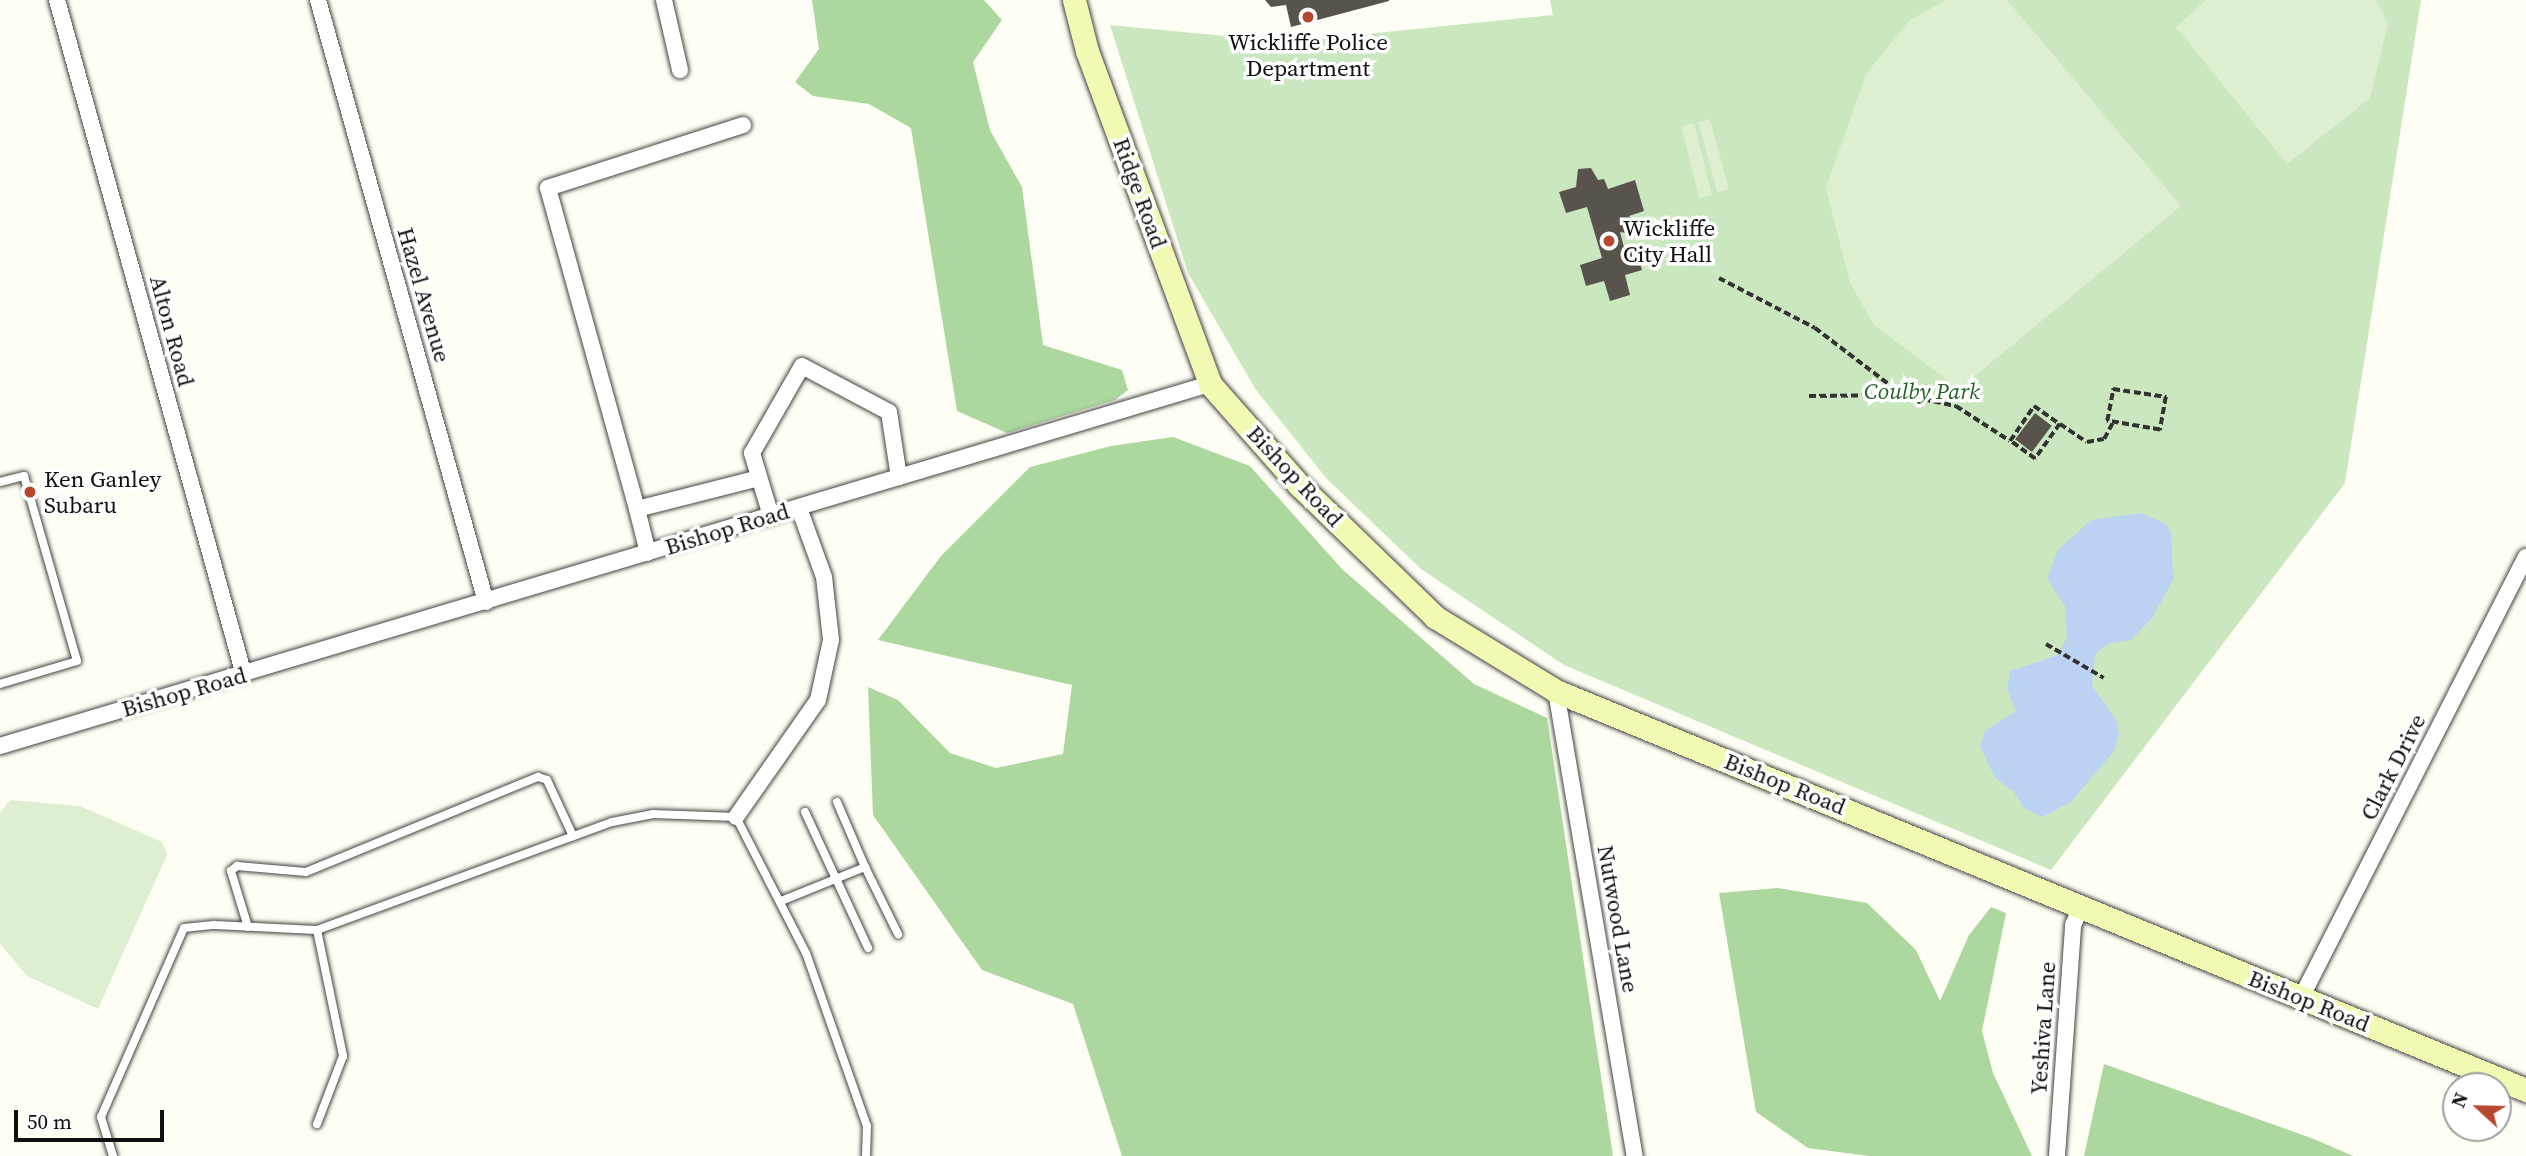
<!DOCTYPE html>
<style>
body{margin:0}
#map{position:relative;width:2526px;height:1156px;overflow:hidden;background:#fefef4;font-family:"Source Serif 4",serif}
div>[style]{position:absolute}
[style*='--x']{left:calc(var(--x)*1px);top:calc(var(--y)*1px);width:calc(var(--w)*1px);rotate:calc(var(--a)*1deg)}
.green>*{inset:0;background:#cbe7bf}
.forest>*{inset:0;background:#acd79f}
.pitch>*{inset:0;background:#ddefd0;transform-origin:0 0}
.water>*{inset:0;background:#bbd2f2}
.building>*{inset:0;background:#58544d;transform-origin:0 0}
.path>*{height:3.5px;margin-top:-1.75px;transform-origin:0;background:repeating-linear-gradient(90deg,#323232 0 7px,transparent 0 10.5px)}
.roads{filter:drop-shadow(0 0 2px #434343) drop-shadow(0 0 2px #434343)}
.service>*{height:8px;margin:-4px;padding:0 4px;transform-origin:4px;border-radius:4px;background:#fff}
.minor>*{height:16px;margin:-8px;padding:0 8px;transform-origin:8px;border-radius:8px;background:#fff}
.secondary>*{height:23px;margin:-11.5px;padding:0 11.5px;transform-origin:11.5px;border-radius:11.5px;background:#f2f9b3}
.dots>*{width:19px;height:19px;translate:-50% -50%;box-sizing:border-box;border:4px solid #fff;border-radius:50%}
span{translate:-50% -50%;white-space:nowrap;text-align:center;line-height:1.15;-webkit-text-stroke:7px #fff;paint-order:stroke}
.poi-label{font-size:23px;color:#101010}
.left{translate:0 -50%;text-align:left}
.street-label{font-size:23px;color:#101010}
.park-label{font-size:23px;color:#246425;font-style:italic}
.north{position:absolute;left:2442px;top:1072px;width:70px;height:70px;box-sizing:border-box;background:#fff;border:2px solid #9f9f9f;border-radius:50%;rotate:292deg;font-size:19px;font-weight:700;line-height:28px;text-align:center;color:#101010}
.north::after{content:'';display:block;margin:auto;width:24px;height:32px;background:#b74830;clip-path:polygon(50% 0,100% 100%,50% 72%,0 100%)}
.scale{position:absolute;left:14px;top:1110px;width:150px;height:32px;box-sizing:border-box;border:4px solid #101010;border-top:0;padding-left:9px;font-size:21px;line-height:24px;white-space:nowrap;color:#101010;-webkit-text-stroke:5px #fff;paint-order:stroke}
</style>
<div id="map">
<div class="green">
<i style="clip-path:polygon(1550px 0,2421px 0,2345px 483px,2051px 870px,1564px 665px,1421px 569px,1326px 478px,1256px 390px,1188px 273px,1110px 25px,1288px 42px,1553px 15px)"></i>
</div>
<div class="forest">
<i style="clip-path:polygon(812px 0,984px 0,1002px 20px,973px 62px,990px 130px,1022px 187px,1043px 345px,1122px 370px,1128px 390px,1115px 400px,1007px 433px,957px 411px,911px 128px,869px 104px,813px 96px,795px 82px,819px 49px)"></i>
<i style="clip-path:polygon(1173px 437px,1250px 466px,1342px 569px,1474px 684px,1547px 718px,1613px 1156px,1122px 1156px,1073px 1004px,982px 970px,873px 815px,868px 687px,898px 700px,950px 753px,996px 768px,1063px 754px,1072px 685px,878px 640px,941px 556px,1030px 467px,1111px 446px)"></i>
<i style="clip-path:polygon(1778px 888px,1867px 903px,1916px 950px,1940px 1001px,1969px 935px,1991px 907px,2006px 913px,1982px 1031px,1993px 1073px,2032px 1156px,1869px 1156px,1808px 1148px,1756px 1112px,1719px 893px)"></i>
<i style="clip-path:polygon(2104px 1064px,2314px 1139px,2353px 1156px,2084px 1156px)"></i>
</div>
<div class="pitch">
<i style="clip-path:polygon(1946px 0,2007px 0,2181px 206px,1959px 389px,1874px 325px,1850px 283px,1826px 188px,1866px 74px,1910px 20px)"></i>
<i style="clip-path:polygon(2206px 0,2376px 0,2388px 24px,2370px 98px,2287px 164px,2176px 27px)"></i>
<i style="left:1710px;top:119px;width:73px;height:12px;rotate:75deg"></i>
<i style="left:1694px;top:123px;width:74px;height:13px;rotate:76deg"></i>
<i style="clip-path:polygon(10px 800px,80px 806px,162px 842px,167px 855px,98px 1009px,27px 976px,0 944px,0 813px)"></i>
</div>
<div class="water">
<i style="clip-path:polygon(2141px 513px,2166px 524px,2171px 532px,2173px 580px,2152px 618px,2131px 640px,2108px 644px,2095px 654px,2092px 686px,2116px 720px,2119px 735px,2114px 751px,2071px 802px,2042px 817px,2024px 808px,2014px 792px,1995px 778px,1980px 746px,1985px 731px,2016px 711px,2007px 689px,2010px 671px,2058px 655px,2067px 637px,2065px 606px,2047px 579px,2058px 550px,2091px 520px)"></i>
</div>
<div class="building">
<i style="clip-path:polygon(1265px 0,1389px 0,1389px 1px,1291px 27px,1286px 5px,1271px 7px)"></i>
<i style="clip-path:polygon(1591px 168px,1598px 180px,1604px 179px,1608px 189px,1635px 180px,1644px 211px,1629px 216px,1634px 222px,1627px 233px,1620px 232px,1625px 251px,1636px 248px,1642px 270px,1625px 275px,1630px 295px,1610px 301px,1604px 281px,1586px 286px,1580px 265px,1602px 258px,1587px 207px,1566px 213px,1559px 192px,1576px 187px,1578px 169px)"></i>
<i style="left:2035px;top:413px;width:21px;height:33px;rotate:37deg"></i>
</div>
<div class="path">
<i style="--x:1719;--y:278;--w:108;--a:27.5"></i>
<i style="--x:1815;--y:328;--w:111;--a:37.3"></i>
<i style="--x:1903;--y:395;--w:54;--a:11.7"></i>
<i style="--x:1956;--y:406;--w:64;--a:32.9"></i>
<i style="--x:2113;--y:389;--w:54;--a:8.6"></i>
<i style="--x:2166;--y:397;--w:34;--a:100"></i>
<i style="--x:2160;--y:430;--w:54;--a:-170.4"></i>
<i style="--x:2107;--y:421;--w:33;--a:-79"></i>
<i style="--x:1809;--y:396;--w:92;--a:-0.6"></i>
<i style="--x:2060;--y:424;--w:43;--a:125.5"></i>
<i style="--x:2035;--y:459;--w:31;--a:-144"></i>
<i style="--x:2010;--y:441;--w:42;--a:-55.6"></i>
<i style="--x:2034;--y:406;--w:32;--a:35"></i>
<i style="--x:2060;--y:424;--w:32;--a:34"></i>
<i style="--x:2087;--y:442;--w:17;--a:-10"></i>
<i style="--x:2104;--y:439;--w:19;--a:-62"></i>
<i style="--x:2046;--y:644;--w:67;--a:30.4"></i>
</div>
<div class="roads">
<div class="service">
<i style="--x:0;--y:482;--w:25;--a:-14"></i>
<i style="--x:24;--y:476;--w:192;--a:74"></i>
<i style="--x:77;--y:661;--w:80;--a:163.4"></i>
<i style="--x:837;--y:802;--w:71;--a:66.7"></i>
<i style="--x:805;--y:812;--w:150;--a:65.1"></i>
<i style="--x:781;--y:901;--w:91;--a:-22"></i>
<i style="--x:865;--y:867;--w:75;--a:63.8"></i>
<i style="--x:248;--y:927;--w:59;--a:-106.9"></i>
<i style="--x:231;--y:871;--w:8;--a:-40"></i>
<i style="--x:237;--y:866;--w:69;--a:5"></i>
<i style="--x:306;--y:872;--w:251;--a:-22.3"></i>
<i style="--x:538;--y:777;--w:9;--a:18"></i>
<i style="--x:547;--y:780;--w:62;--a:65.1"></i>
<i style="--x:317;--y:930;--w:129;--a:78.3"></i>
<i style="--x:343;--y:1056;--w:73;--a:110.9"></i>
<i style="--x:113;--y:1156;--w:41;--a:-107.1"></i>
<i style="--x:101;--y:1117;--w:206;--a:-66.3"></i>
<i style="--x:184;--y:928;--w:30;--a:-6"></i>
<i style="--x:214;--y:925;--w:103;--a:2.8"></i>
<i style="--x:317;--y:930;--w:314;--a:-20.1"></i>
<i style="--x:612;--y:822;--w:42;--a:-11"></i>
<i style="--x:653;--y:814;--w:83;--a:2.1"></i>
<i style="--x:736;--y:817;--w:153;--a:62.8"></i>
<i style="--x:806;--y:953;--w:183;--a:70.6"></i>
<i style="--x:867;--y:1126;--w:30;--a:92"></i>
</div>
<div class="minor">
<i style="--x:57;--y:0;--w:700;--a:74.52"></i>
<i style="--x:318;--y:0;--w:625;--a:74.41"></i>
<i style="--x:664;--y:0;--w:72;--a:77.1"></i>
<i style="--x:743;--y:125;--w:205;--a:162.1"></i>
<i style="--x:548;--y:188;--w:333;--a:74.5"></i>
<i style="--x:637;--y:509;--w:126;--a:-14.3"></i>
<i style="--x:637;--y:509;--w:45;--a:76"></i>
<i style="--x:771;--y:516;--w:66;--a:-106.8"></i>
<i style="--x:752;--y:453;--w:100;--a:-60.1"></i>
<i style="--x:802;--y:366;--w:98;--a:27.9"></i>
<i style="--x:889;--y:412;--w:66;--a:81.3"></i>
<i style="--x:1556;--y:691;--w:472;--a:80.4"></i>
<i style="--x:0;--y:746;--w:1263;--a:-16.66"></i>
<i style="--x:736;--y:817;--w:143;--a:-55"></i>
<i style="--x:818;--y:700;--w:61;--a:-77.8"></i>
<i style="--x:831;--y:640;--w:63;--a:-96.3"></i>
<i style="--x:824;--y:577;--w:73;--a:-109.9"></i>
<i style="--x:2301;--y:998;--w:495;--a:-63"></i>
<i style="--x:2057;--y:1156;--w:232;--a:-86"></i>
<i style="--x:2073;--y:925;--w:21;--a:-65"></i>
</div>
<div class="secondary">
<i style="--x:1074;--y:0;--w:53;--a:75.7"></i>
<i style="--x:1087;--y:51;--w:355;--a:69.7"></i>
<i style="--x:1210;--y:384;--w:135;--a:48.6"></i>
<i style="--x:1299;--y:485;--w:190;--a:44.1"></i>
<i style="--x:1435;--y:617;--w:142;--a:31.4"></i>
<i style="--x:1556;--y:691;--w:1049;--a:22.36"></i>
</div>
</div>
<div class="dots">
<i style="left:1308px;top:17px;background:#b74830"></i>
<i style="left:1609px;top:241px;background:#b74830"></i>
<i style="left:30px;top:492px;background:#b74830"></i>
</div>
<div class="poi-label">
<span style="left:1308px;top:55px">Wickliffe Police<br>Department</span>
<span class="left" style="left:1623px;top:241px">Wickliffe<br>City Hall</span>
<span class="left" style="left:44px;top:492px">Ken Ganley<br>Subaru</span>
</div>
<div class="street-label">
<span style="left:1140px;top:193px;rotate:70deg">Ridge Road</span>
<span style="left:424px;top:295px;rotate:74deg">Hazel Avenue</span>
<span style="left:172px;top:331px;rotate:75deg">Alton Road</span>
<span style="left:1295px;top:476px;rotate:47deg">Bishop Road</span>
<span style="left:727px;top:529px;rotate:-17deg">Bishop Road</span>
<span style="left:184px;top:692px;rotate:-16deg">Bishop Road</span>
<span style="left:2393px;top:767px;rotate:-63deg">Clark Drive</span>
<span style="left:1785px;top:784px;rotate:22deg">Bishop Road</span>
<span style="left:1618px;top:919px;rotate:80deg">Nutwood Lane</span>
<span style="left:2309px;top:1001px;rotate:22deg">Bishop Road</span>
<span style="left:2043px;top:1028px;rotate:-86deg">Yeshiva Lane</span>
</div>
<div class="park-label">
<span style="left:1922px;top:391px">Coulby Park</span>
</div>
<div class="north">N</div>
<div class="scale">50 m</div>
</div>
